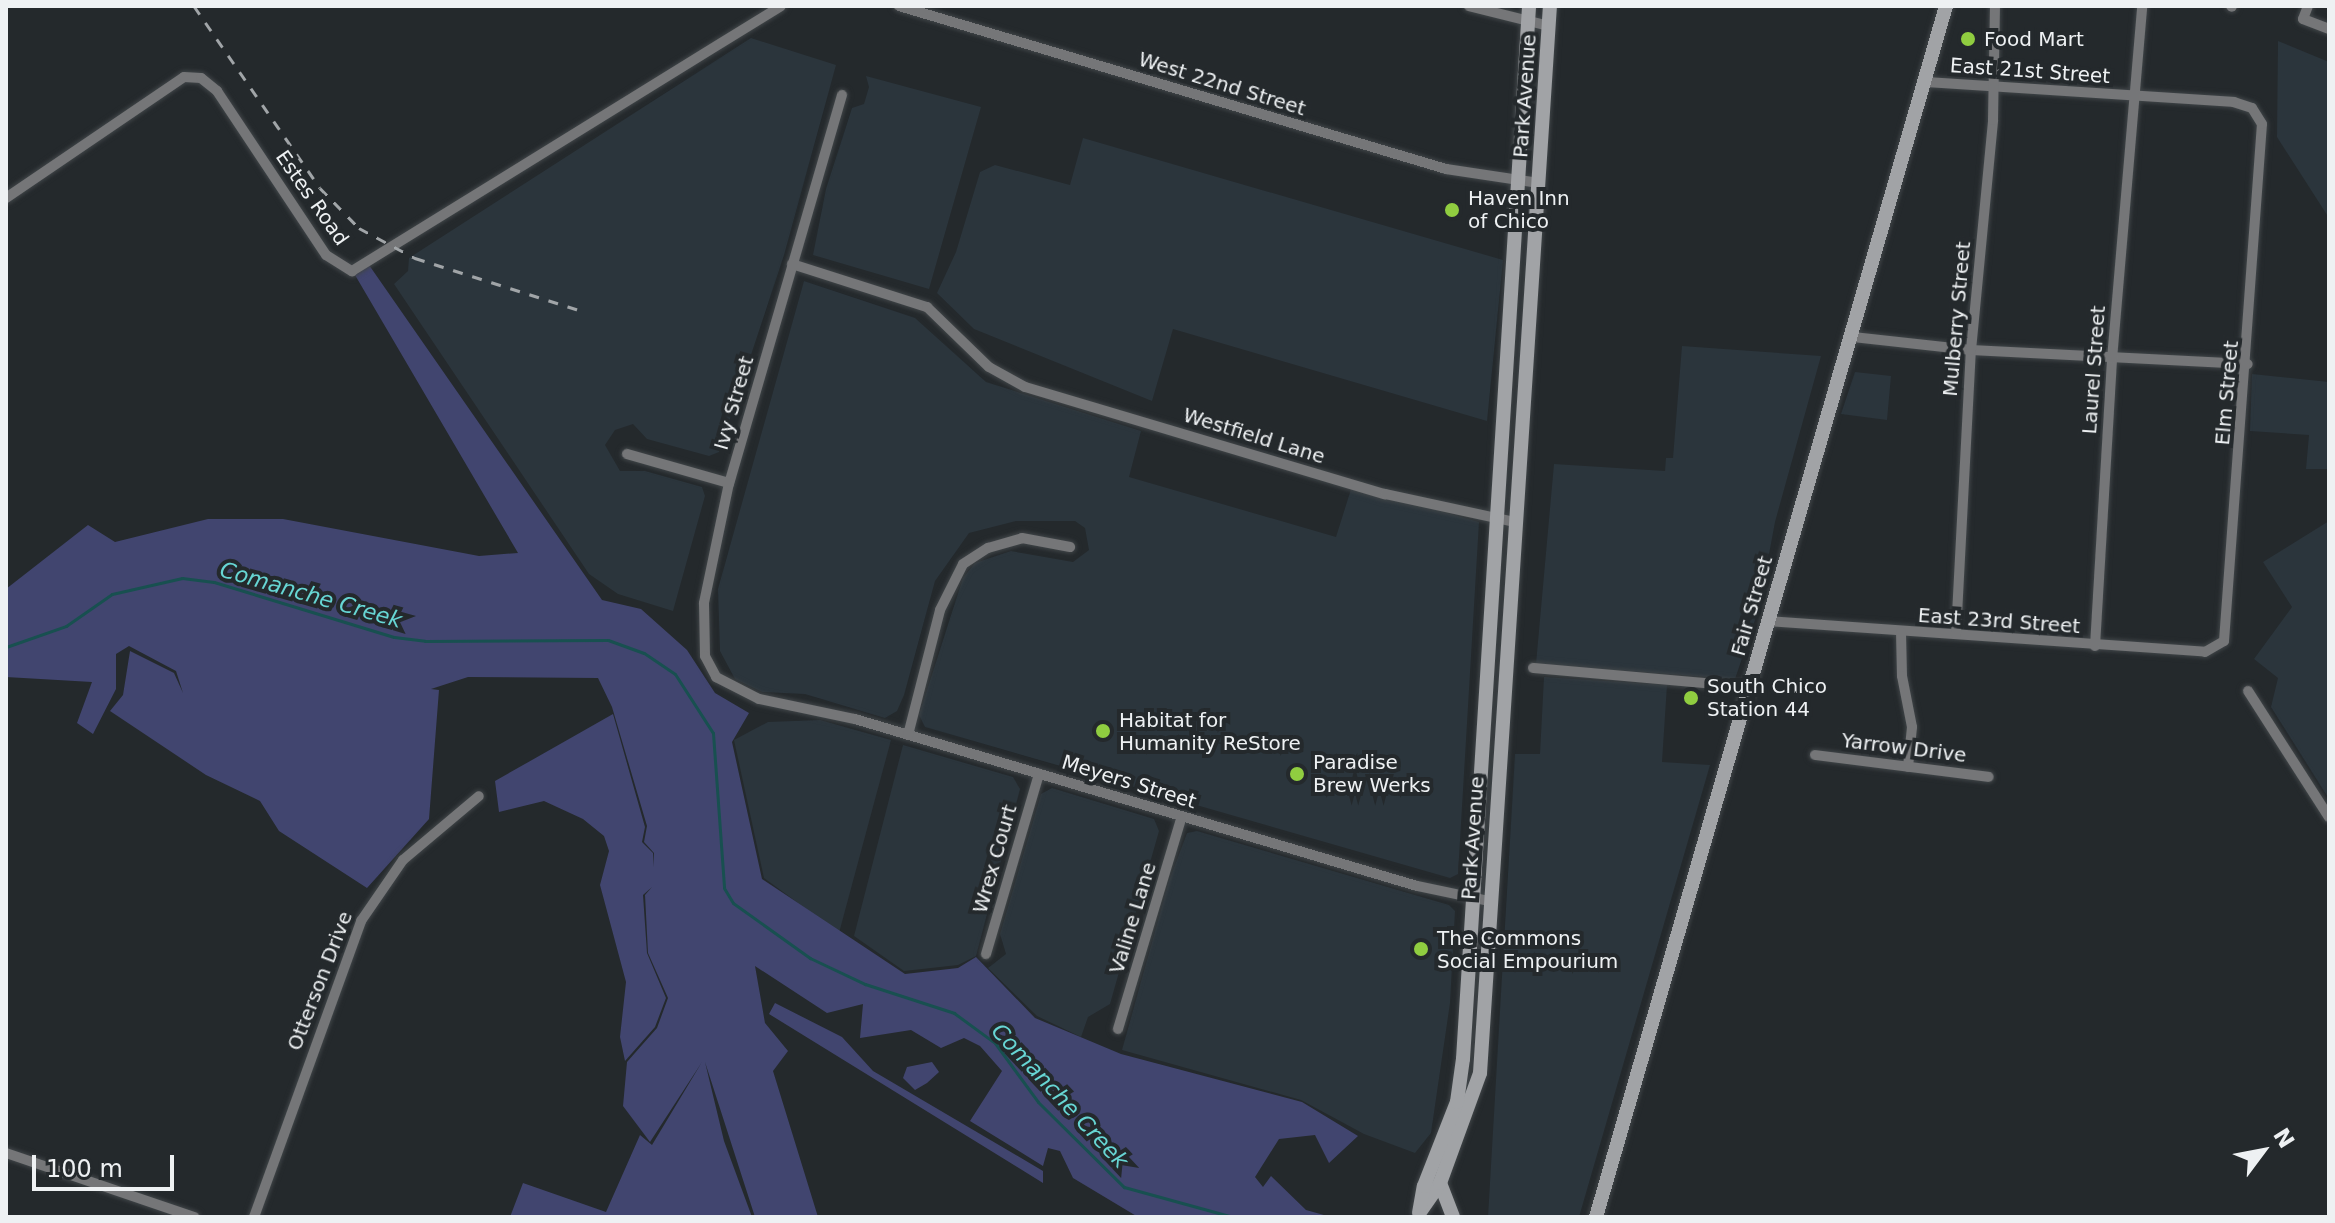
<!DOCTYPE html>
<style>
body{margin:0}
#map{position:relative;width:2335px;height:1223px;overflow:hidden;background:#24292c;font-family:"DejaVu Sans",sans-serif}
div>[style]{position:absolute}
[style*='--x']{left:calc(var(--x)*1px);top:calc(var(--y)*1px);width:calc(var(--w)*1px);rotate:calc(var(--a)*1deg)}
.built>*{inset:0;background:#2b353c}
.green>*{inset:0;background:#41456f}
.stream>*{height:3px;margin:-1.5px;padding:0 1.5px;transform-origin:1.5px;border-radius:1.5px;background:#185050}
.roads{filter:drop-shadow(0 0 2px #404548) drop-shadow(0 0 2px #404548)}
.street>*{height:10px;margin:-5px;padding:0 5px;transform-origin:5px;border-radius:5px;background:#757678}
.secondary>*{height:14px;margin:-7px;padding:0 7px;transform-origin:7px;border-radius:7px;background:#a1a3a6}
.rail>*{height:3px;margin-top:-1.5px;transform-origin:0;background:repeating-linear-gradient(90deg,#a1a5a8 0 10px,transparent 0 20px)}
.dots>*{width:22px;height:22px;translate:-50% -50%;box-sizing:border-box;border:4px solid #24292c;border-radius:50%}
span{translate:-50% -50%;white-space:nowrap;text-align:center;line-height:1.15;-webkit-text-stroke:8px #24292c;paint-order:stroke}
.poi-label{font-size:20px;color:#eef1f3}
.left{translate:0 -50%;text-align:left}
.street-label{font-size:20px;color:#eef1f3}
.water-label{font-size:22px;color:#67d6d4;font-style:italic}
.frame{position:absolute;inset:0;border:8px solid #eef1f3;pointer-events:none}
.north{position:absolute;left:2223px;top:1111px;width:80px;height:80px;-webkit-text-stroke:6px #24292c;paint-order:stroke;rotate:58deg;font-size:22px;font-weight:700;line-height:32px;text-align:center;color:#eef1f3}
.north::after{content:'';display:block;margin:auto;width:28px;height:36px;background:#eef1f3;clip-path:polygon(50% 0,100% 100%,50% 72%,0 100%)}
.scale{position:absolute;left:32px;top:1155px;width:142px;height:36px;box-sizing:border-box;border:4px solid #eef1f3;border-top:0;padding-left:10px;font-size:24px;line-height:28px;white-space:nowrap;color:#eef1f3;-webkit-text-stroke:6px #24292c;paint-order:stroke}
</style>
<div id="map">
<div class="built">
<i style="clip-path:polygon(751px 38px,836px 65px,784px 255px,719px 452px,709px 456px,647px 439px,633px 424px,615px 430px,605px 445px,620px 471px,645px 471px,702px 487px,705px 496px,673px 611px,618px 594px,589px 574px,394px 284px,408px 271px,409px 258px)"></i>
<i style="clip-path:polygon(2278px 41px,2329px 62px,2329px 218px,2277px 137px)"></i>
<i style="clip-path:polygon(866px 76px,981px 107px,929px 289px,813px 255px,826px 189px,852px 108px,864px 104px,869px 87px)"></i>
<i style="clip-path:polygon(1083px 138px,1503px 260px,1487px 421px,1173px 329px,1152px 401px,974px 329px,937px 293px,956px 252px,980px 172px,995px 165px,1070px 185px)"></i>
<i style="clip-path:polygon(804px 281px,915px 318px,986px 382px,1141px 431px,1129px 477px,1336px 537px,1352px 486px,1479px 522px,1458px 874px,1450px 878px,925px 727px,919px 715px,963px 578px,975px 563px,1011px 551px,1073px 562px,1089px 550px,1085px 528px,1075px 521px,1016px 521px,969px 533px,935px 581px,904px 695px,897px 711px,885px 718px,805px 694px,762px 692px,735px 679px,720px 651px,718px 589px)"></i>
<i style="clip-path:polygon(1682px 346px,1821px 356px,1775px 522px,1759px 608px,1735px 679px,1536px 664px,1554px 464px,1665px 471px,1666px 458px,1673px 458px)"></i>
<i style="clip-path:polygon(1855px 372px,1891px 376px,1887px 420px,1841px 414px)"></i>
<i style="clip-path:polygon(2252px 374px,2329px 382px,2329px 469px,2306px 469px,2309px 435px,2250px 431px)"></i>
<i style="clip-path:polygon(2329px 521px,2329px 799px,2271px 707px,2278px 678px,2254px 659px,2292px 607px,2263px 562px)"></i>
<i style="clip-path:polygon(1544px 677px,1667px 685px,1662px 762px,1710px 765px,1579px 1217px,1488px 1217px,1515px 754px,1540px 754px)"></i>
<i style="clip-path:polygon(820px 720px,891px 740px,839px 933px,764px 878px,734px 740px,768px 722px)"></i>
<i style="clip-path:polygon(903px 745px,1013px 777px,1020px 789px,976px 956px,958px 965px,904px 971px,854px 936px)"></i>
<i style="clip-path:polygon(1052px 788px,1154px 819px,1159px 831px,1110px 1004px,1088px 1017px,1081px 1037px,1037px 1016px,988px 968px,1006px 954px,1000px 934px,1041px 794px)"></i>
<i style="clip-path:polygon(1197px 831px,1449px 905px,1455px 911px,1450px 1003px,1431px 1133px,1415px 1153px,1364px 1134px,1301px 1100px,1122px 1050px,1169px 881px,1187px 833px)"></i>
</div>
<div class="green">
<i style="clip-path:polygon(369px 265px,602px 600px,641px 609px,687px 650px,715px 693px,749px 713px,732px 742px,762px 879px,905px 974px,958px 968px,976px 957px,1035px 1018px,1121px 1054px,1302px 1102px,1358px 1136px,1329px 1163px,1315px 1135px,1279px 1139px,1255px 1177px,1263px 1187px,1271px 1176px,1306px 1210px,1331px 1217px,1138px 1217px,1073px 1178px,1060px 1151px,1048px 1148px,1043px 1166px,970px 1121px,1002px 1071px,980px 1046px,964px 1038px,941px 1048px,911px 1030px,860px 1038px,863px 1004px,827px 1013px,755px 966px,765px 1023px,788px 1051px,773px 1071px,818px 1217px,755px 1217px,705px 1062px,724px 1141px,752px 1217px,510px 1217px,523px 1183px,606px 1212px,640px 1135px,652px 1145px,702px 1062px,650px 1142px,623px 1106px,627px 1062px,657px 1028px,668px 998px,648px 953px,645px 895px,652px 887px,643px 895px,647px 953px,666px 998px,655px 1027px,625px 1061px,620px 1037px,626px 982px,600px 885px,609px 851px,604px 836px,583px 819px,544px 801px,499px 812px,495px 781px,613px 714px,645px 827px,642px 842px,653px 853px,654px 867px,654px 853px,644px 842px,647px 826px,612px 707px,598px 678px,468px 677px,431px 689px,439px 690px,429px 819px,367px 888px,279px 831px,260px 801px,206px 775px,110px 711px,123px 695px,130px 651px,174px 673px,183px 693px,176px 671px,129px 646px,116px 654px,116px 689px,93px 734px,77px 723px,92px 682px,6px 677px,6px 589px,88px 525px,115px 542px,208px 519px,283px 519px,479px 556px,518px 553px,355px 275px)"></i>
<i style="clip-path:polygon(775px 1003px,842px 1037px,873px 1071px,1043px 1171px,1043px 1183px,769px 1014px)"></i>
<i style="clip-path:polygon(932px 1062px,939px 1072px,927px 1083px,915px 1090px,903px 1078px,907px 1067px)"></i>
</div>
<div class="stream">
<i style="--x:6;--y:647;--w:64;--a:-19.3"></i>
<i style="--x:66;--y:626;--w:56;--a:-34.8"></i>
<i style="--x:112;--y:594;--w:72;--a:-12.9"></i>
<i style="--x:182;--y:578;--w:32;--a:7"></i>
<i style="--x:214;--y:582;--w:188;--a:17"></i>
<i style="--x:394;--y:637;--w:31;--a:7"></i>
<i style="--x:425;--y:641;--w:183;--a:-0.3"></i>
<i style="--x:608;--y:640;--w:38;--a:20"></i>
<i style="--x:644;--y:653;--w:37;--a:34"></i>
<i style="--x:675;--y:674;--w:70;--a:57.2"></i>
<i style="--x:713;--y:733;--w:155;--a:85.9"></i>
<i style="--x:724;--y:888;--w:17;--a:59"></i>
<i style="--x:733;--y:903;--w:95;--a:35.5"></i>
<i style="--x:810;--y:958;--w:61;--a:25.3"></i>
<i style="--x:865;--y:984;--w:94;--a:18"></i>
<i style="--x:954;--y:1013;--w:51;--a:36.2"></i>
<i style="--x:995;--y:1043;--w:73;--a:53.9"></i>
<i style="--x:1038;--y:1102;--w:121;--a:44.7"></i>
<i style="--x:1124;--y:1187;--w:113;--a:15.4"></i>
</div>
<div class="roads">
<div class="street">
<i style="--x:899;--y:6;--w:571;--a:16.59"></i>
<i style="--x:1446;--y:169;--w:94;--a:8.6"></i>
<i style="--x:1469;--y:6;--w:82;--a:14"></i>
<i style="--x:2231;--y:6;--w:1;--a:45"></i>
<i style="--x:2308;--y:6;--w:14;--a:111"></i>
<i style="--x:2303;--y:19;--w:28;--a:21"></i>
<i style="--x:842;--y:95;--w:404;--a:106.2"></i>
<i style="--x:729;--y:483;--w:123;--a:101.8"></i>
<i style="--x:704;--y:603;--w:53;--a:88.9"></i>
<i style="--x:705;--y:656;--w:24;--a:62"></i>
<i style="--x:716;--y:677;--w:48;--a:27.1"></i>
<i style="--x:759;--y:699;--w:98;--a:11.8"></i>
<i style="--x:855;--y:719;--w:586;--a:16.55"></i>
<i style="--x:1417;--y:886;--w:74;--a:11.8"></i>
<i style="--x:6;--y:198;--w:215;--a:-34.2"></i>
<i style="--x:184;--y:77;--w:17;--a:3"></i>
<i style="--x:201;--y:78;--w:21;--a:39"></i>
<i style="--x:217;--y:91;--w:197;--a:56.4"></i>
<i style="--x:326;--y:255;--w:31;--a:32"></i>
<i style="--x:352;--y:271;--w:504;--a:-31.7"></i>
<i style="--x:792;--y:264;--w:142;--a:17.7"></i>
<i style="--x:927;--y:307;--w:86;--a:44.1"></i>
<i style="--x:989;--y:367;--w:41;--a:29.1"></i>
<i style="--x:1025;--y:387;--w:376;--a:16.6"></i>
<i style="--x:1385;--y:494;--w:133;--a:12.2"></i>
<i style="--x:1853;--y:337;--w:119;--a:6.3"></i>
<i style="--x:1971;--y:350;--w:277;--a:2.9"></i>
<i style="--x:627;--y:454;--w:106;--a:15.9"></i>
<i style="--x:1767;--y:621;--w:439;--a:4"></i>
<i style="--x:2205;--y:652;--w:22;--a:-30"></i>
<i style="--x:2224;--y:641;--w:518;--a:-85.8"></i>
<i style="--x:2262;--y:124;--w:19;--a:-122"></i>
<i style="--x:2252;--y:108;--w:19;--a:-162"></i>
<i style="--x:2234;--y:102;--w:311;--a:-176.3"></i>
<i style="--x:1901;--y:632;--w:44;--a:88.7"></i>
<i style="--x:1902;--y:676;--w:52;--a:78.9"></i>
<i style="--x:1912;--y:727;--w:40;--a:95.7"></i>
<i style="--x:1956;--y:634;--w:284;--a:-87"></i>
<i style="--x:1971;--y:350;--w:231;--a:-84.5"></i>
<i style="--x:1993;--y:120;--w:114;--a:-89"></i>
<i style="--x:2095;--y:646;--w:288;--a:-86.6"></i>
<i style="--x:2112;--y:359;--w:353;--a:-85.1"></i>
<i style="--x:1533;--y:668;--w:218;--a:5"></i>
<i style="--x:2248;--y:691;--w:150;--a:57.3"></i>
<i style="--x:908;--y:735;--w:129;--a:-75.6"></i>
<i style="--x:940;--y:610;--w:51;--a:-63.4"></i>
<i style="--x:963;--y:564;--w:30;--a:-33"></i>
<i style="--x:988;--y:548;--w:35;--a:-16"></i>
<i style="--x:1022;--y:538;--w:49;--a:10.6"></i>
<i style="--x:1815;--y:755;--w:175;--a:7.2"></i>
<i style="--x:986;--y:954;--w:188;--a:-73.6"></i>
<i style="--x:1118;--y:1029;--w:222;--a:-73.3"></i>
<i style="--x:6;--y:1153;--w:199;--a:18.8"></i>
<i style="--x:254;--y:1217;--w:315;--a:-70.1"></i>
<i style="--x:361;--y:921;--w:74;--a:-55.5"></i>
<i style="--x:403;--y:860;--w:99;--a:-40.1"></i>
</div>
<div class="secondary">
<i style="--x:1440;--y:1183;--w:36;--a:69"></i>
<i style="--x:1420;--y:1212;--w:35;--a:-55"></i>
<i style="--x:1440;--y:1183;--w:117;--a:-70"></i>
<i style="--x:1480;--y:1073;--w:1069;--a:-86.25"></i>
<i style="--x:1419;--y:1213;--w:27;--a:-80"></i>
<i style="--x:1424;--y:1186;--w:90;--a:-68.6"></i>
<i style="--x:1457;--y:1102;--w:43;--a:-82.1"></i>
<i style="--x:1463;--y:1059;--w:1055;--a:-86.41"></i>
<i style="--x:1596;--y:1217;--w:1261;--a:-73.88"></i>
</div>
</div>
<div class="rail">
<i style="--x:194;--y:6;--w:221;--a:55.3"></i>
<i style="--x:320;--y:188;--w:56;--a:45.7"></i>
<i style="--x:359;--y:228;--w:64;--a:28.2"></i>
<i style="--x:415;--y:258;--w:172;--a:17.6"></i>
</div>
<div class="dots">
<i style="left:1968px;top:39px;background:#90cd40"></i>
<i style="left:1452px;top:210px;background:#90cd40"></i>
<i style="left:1691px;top:698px;background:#90cd40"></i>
<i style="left:1103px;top:731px;background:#90cd40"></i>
<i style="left:1297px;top:774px;background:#90cd40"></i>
<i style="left:1421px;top:949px;background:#90cd40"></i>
</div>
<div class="poi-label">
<span class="left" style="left:1984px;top:39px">Food Mart</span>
<span class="left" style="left:1468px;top:210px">Haven Inn<br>of Chico</span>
<span class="left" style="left:1707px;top:698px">South Chico<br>Station 44</span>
<span class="left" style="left:1119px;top:732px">Habitat for<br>Humanity ReStore</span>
<span class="left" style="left:1313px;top:774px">Paradise<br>Brew Werks</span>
<span class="left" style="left:1437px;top:950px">The Commons<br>Social Empourium</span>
</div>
<div class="street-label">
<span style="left:2030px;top:71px;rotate:4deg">East 21st Street</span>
<span style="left:1222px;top:84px;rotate:17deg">West 22nd Street</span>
<span style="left:1525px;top:96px;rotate:-86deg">Park Avenue</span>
<span style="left:312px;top:198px;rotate:55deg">Estes Road</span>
<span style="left:1957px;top:319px;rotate:-85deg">Mulberry Street</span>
<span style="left:2094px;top:370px;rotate:-86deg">Laurel Street</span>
<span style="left:2227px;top:393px;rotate:-85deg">Elm Street</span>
<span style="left:734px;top:403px;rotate:-74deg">Ivy Street</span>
<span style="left:1254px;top:436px;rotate:17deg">Westfield Lane</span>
<span style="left:1752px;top:606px;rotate:-74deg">Fair Street</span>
<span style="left:1999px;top:621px;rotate:4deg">East 23rd Street</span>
<span style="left:1904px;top:748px;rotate:7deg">Yarrow Drive</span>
<span style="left:1129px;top:782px;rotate:17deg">Meyers Street</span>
<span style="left:1473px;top:838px;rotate:-86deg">Park Avenue</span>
<span style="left:995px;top:859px;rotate:-74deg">Wrex Court</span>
<span style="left:1133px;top:918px;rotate:-73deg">Valine Lane</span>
<span style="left:320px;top:981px;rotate:-69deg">Otterson Drive</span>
</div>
<div class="water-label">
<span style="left:311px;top:595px;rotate:16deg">Comanche Creek</span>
<span style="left:1060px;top:1096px;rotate:47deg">Comanche Creek</span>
</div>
<div class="frame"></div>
<div class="north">N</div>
<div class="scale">100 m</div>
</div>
